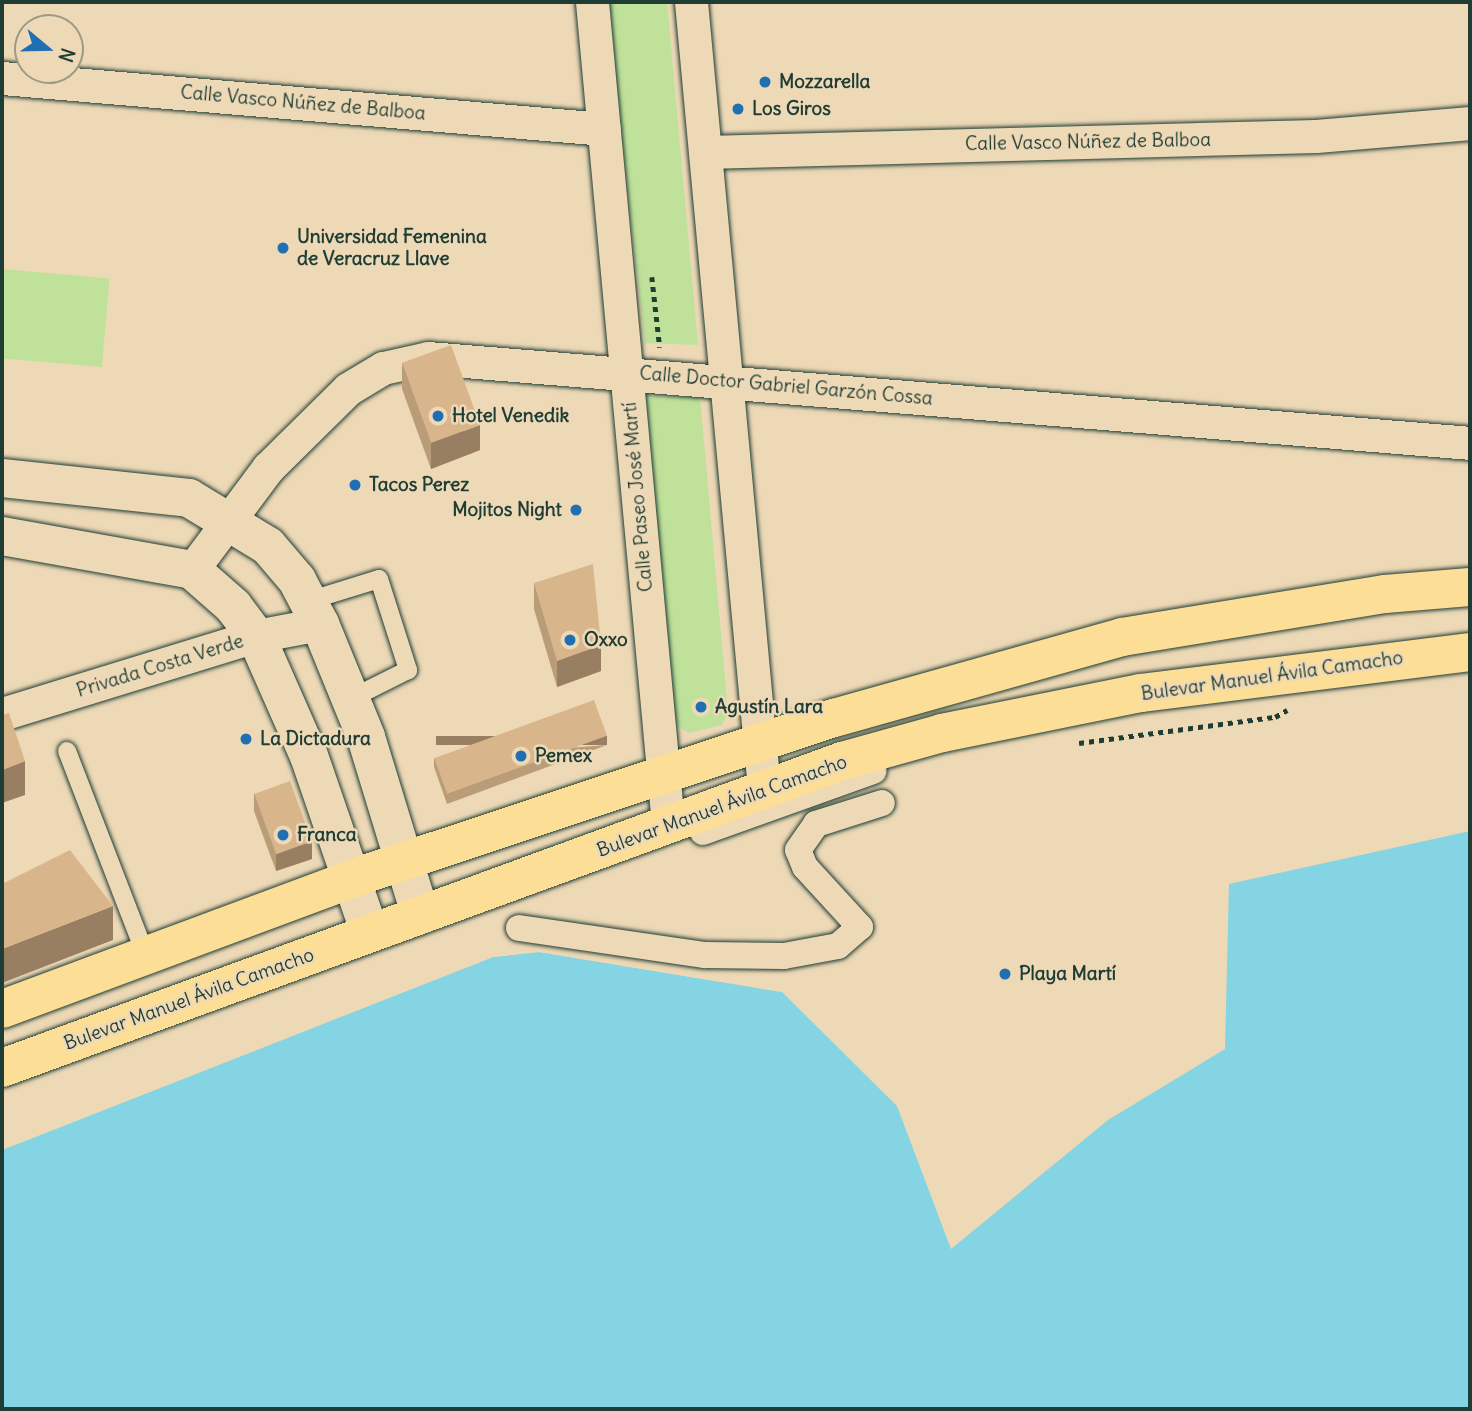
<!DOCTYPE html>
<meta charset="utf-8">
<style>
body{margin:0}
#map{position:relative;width:1472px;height:1411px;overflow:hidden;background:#eed9b7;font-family:Delius,sans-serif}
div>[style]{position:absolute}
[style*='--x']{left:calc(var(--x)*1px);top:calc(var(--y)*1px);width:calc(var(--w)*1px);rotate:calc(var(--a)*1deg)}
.green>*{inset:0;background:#bfe19a;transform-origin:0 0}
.water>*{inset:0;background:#85d4e3}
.pier>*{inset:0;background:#eed9b7}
.path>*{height:4.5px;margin-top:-2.25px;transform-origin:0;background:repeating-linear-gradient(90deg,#1f3d34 0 5px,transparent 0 10px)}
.roads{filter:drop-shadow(0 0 2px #1f3d34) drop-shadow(0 0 2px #1f3d34)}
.service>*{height:18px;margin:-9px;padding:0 9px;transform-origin:9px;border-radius:9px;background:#eed9b7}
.pedestrian>*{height:26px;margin:-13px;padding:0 13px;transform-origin:13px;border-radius:13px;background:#eed9b7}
.minor>*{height:33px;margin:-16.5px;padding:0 16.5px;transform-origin:16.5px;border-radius:16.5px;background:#eed9b7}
.secondary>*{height:38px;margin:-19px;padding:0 19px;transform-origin:19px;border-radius:19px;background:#eed9b7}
.primary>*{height:38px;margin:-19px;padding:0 19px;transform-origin:19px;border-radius:19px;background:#fdde96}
.wall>*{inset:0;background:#bb9c78}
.shaded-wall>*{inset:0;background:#987f62;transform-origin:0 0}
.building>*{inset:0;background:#d9b58c;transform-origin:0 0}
.dots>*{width:19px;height:19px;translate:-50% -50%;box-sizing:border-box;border:4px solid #eed9b7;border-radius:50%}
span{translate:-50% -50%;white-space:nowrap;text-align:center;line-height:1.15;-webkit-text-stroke:5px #eed9b7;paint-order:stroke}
.poi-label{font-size:19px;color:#1f3d34;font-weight:700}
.left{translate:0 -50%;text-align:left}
.right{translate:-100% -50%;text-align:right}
.street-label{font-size:19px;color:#1f3d34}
.frame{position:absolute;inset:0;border:4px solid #1f3d34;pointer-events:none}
.north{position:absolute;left:14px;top:14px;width:70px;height:70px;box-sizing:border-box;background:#eed9b7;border:2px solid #9b9b83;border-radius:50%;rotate:109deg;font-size:19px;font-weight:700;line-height:28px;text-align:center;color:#1f3d34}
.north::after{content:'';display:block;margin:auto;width:24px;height:32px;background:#1f6fb2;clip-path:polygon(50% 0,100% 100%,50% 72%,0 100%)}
</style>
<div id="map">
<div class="green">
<i style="clip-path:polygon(606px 2px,667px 2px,698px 345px,645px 343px)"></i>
<i style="left:2px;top:269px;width:108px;height:89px;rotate:5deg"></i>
<i style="clip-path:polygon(645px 396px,700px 397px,728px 712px,722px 725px,689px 733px,672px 723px)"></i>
</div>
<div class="water">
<i style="clip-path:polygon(1470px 831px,1470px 1409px,2px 1409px,2px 1150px,493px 957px,539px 952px,782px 992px,897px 1106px,951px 1249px,1108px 1120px,1225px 1049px,1229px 884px)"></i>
</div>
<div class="pier">
<i style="clip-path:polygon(539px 948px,634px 961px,782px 992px,539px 952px,493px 957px,2px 1150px,492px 954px)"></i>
</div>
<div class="path">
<i style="--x:652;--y:277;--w:71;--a:83.6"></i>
<i style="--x:1079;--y:743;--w:198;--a:-7.6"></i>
<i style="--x:1275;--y:717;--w:14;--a:-30"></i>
</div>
<div class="roads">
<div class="service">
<i style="--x:308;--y:601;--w:74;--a:-17.2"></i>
<i style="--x:379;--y:579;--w:96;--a:72.3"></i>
<i style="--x:408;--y:670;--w:65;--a:153.4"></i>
<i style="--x:67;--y:751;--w:220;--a:68.9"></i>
</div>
<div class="pedestrian">
<i style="--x:703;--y:832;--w:181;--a:-19.7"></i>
<i style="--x:519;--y:928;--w:188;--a:8.3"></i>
<i style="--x:705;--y:955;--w:79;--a:0.7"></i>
<i style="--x:784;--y:956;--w:55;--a:-10.5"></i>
<i style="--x:838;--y:946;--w:29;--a:-41"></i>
<i style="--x:860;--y:927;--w:81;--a:-132.5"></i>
<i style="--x:805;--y:867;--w:18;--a:-112"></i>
<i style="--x:798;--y:850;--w:32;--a:-55"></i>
<i style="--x:816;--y:824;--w:69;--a:-17.7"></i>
</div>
<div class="minor">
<i style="--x:592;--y:2;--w:826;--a:84.72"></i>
<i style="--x:691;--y:2;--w:790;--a:84.7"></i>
<i style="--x:2;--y:78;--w:604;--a:4.84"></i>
<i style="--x:705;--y:152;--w:611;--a:-1.5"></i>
<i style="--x:1316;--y:136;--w:155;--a:-4.8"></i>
<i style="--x:192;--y:570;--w:127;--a:-53.3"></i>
<i style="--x:268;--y:468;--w:112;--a:-44.6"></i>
<i style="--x:348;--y:389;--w:41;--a:-31"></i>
<i style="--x:383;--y:368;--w:46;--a:-12.5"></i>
<i style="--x:428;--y:358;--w:1045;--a:4.66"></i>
<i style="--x:2;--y:714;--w:266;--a:-17.1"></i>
<i style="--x:256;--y:636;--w:65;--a:-10.6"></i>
</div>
<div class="secondary">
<i style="--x:2;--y:478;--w:188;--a:6.1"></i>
<i style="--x:189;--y:498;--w:92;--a:31.3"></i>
<i style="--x:268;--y:546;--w:45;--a:49.5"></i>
<i style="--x:297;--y:580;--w:50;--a:62.4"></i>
<i style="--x:320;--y:624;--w:122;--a:67.8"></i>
<i style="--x:366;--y:737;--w:185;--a:73"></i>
<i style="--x:2;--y:536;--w:193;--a:10.1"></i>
<i style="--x:192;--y:570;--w:55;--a:41.3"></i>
<i style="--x:233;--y:606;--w:38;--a:53"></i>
<i style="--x:256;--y:636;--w:131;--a:66.2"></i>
<i style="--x:309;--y:756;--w:187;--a:71"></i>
</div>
<div class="primary">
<i style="--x:2;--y:1009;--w:390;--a:-20.4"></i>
<i style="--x:368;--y:873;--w:491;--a:-18.4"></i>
<i style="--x:834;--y:718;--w:299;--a:-15.7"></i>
<i style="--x:1122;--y:637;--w:266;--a:-9.3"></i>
<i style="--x:1385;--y:594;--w:85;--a:-4.7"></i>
<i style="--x:2;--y:1068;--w:894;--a:-20.08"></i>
<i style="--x:842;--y:761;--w:104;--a:-15.6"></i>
<i style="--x:942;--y:733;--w:203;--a:-11.4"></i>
<i style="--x:1141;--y:693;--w:332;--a:-7.1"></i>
</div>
</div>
<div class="wall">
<i style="clip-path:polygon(402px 363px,480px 450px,431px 469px,402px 389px)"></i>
<i style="clip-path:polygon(534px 583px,601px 671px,557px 687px,534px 609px)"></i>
<i style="clip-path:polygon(607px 745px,447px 804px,434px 767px,434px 758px)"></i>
<i style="clip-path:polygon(254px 793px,312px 859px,276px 871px,254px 811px)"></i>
</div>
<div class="shaded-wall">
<i style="clip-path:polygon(480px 425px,480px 450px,431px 469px,431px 443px)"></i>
<i style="clip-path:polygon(601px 645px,601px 671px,557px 687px,557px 661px)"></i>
<i style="left:607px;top:736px;width:9px;height:171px;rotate:90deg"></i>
<i style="clip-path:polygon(25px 761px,25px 795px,2px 803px,2px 770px)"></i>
<i style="clip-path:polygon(312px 841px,312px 859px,276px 871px,276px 854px)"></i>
<i style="clip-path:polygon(113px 906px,113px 940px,2px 983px,2px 949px)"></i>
</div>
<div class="building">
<i style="left:451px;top:345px;width:85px;height:52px;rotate:70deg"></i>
<i style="clip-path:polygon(593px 564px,601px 645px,557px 661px,534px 583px)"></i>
<i style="left:594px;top:700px;width:38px;height:170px;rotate:70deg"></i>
<i style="clip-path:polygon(9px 713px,25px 761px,2px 770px,2px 715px)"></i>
<i style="left:290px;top:781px;width:64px;height:38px;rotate:70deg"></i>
<i style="clip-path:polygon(70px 850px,113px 906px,2px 949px,2px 884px)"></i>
</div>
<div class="dots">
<i style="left:765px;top:82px;background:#1f6fb2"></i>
<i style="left:738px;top:109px;background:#1f6fb2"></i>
<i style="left:283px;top:248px;background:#1f6fb2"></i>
<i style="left:438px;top:416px;background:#1f6fb2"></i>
<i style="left:355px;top:485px;background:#1f6fb2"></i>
<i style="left:576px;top:510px;background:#1f6fb2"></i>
<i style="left:570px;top:640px;background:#1f6fb2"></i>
<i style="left:701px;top:707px;background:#1f6fb2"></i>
<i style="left:246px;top:739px;background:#1f6fb2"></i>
<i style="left:521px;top:756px;background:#1f6fb2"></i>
<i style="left:283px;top:835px;background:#1f6fb2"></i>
<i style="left:1005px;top:974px;background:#1f6fb2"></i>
</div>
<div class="poi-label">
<span class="left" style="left:779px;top:82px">Mozzarella</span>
<span class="left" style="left:752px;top:109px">Los Giros</span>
<span class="left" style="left:297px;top:248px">Universidad Femenina<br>de Veracruz Llave</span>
<span class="left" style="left:452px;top:416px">Hotel Venedik</span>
<span class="left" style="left:369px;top:485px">Tacos Perez</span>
<span class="right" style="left:562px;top:510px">Mojitos Night</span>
<span class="left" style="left:584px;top:640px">Oxxo</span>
<span class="left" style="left:715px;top:707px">Agustín Lara</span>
<span class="left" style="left:260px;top:739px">La Dictadura</span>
<span class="left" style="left:535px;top:756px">Pemex</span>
<span class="left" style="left:297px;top:835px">Franca</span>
<span class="left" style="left:1019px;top:974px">Playa Martí</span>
</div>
<div class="street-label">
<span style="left:303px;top:103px;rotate:5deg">Calle Vasco Núñez de Balboa</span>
<span style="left:1088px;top:142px;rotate:-1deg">Calle Vasco Núñez de Balboa</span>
<span style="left:786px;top:386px;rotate:5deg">Calle Doctor Gabriel Garzón Cossa</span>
<span style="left:638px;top:497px;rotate:-95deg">Calle Paseo José Martí</span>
<span style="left:160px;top:666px;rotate:-17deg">Privada Costa Verde</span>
<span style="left:1272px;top:676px;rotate:-8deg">Bulevar Manuel Ávila Camacho</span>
<span style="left:722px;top:806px;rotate:-20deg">Bulevar Manuel Ávila Camacho</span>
<span style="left:189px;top:999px;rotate:-20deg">Bulevar Manuel Ávila Camacho</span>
</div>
<div class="frame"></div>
<div class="north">N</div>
</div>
